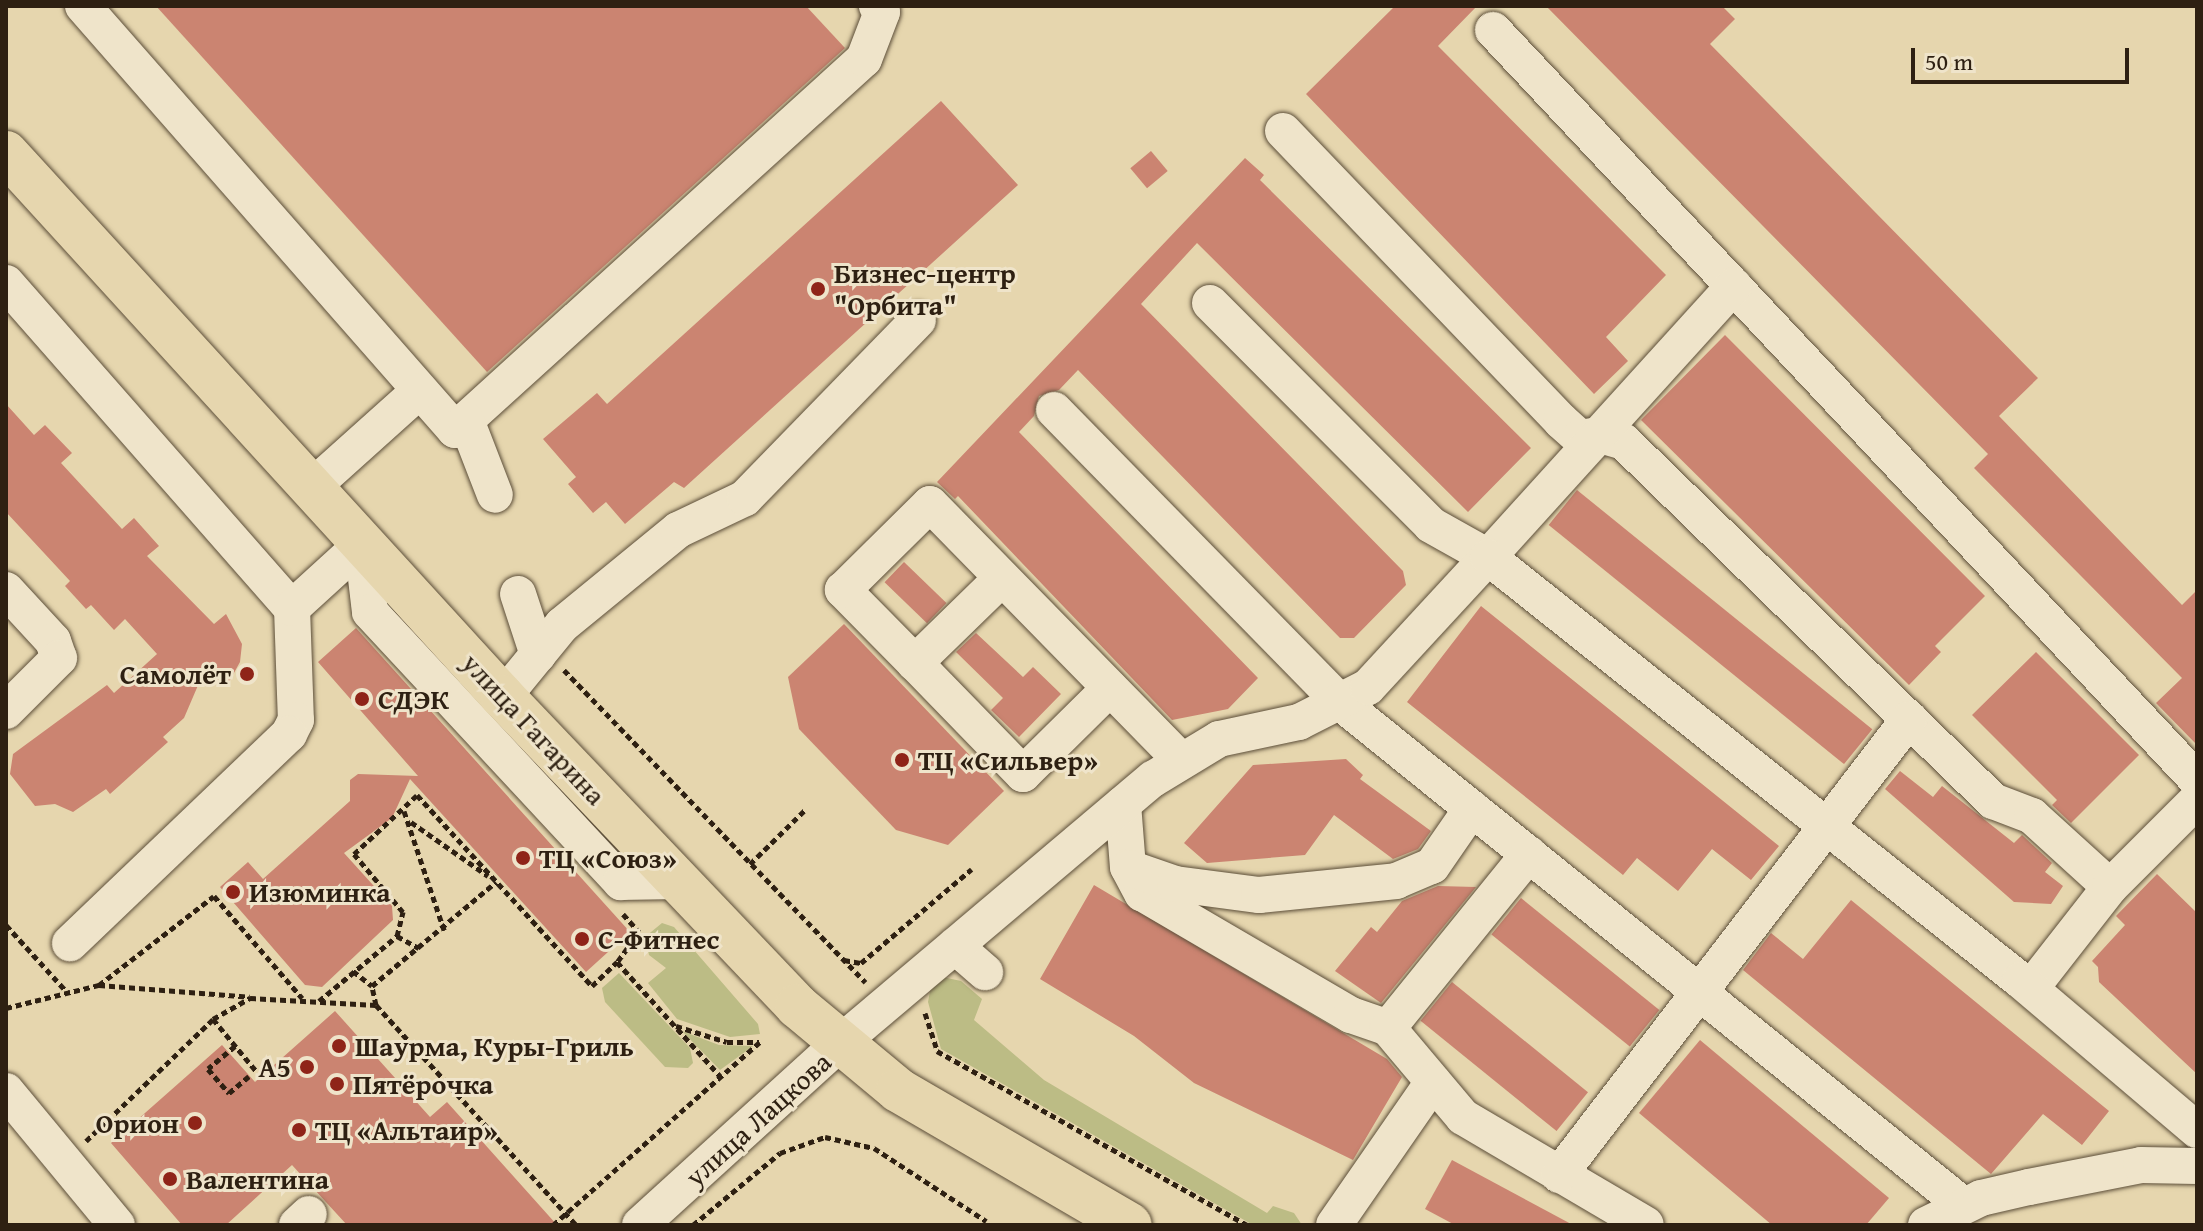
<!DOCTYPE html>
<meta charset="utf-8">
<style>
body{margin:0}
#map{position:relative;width:2203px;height:1231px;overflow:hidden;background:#e6d6ae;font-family:"Gentium Book Plus",serif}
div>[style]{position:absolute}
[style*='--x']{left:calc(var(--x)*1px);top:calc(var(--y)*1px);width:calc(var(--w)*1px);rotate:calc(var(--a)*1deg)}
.green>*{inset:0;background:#bcbc85}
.building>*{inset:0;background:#cb8471;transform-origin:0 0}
.path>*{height:5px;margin-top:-2.5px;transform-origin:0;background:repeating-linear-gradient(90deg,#2e2012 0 6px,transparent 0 10px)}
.roads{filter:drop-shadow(0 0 2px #5c4e39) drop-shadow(0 0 2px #5c4e39)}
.minor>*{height:36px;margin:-18px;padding:0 18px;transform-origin:18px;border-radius:18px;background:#efe4ca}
.major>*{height:44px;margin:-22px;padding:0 22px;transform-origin:22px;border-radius:22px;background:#e6d6ae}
.dots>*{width:22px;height:22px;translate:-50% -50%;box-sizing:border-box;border:4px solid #efe4ca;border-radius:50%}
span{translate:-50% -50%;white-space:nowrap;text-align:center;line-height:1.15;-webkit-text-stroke:6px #efe4ca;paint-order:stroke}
.poi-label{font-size:28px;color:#2e2012;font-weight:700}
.left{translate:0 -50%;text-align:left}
.right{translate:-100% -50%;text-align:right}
.street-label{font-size:28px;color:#2e2012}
.frame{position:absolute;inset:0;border:8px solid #2e2012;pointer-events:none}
.scale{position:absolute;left:1911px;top:48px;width:218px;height:36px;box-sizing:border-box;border:4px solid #2e2012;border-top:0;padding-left:10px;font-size:24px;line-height:28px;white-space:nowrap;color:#2e2012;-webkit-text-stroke:6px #efe4ca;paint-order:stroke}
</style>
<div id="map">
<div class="green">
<i style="clip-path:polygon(662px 923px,674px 927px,758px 1024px,760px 1034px,730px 1037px,677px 1019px,648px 983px,666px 968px,649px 955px,645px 937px)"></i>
<i style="clip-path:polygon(619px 973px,690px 1048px,693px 1063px,688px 1068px,665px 1067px,605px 1002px,602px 988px)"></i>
<i style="clip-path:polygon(933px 975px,961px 981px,982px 999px,974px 1020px,1044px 1080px,1267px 1213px,1273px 1206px,1294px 1213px,1302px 1225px,1253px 1225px,941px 1049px,928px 1002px)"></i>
<i style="clip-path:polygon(682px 1031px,719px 1045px,753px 1046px,720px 1070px)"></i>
</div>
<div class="building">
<i style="clip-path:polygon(156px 6px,806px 6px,845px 48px,487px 372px)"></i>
<i style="clip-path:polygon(1395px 6px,1477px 6px,1438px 46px,1666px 275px,1606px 337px,1628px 361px,1594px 394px,1306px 94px)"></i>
<i style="clip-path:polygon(1546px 6px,1722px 6px,1735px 19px,1710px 44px,2038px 378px,1999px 416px,2182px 605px,2197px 590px,2197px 745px,2156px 703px,2182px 678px,1974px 468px,1988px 454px)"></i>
<i style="clip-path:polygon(941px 101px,1018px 185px,684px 488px,674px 482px,625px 524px,606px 502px,593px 513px,568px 484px,576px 477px,543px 439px,597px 393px,607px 404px)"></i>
<i style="left:1151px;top:151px;width:26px;height:27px;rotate:50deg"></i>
<i style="clip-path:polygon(1245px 158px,1264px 175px,1260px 180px,1531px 448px,1468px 512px,1197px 243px,1141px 304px,1403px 571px,1406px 585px,1354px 638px,1340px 638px,1078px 370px,1059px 390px,1039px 396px,1034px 416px,1019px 432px,1258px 678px,1228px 709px,1172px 720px,958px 496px,955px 499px,937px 482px)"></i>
<i style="clip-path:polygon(1725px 335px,1985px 596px,1935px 646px,1941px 652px,1909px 685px,1641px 420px)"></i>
<i style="clip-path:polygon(6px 404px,34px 435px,45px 425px,72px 453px,61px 463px,122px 529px,134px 518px,159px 546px,147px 556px,214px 624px,226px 614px,242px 644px,240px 662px,229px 682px,223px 676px,212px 686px,202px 676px,184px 718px,163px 737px,168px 742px,110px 794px,106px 789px,73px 812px,55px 804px,35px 806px,10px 774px,13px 754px,107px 685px,114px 693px,157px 654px,125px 619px,114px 630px,91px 605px,86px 609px,65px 586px,70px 581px,6px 512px)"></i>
<i style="left:1577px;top:490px;width:380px;height:45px;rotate:39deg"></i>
<i style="left:904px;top:562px;width:59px;height:28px;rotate:44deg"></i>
<i style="clip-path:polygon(1481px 606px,1779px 846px,1751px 880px,1712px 849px,1678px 891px,1637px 858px,1623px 875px,1407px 702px)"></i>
<i style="clip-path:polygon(844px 624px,1004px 791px,948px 845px,896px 830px,799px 729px,788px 677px)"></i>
<i style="clip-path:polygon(356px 628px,630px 932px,586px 972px,410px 779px,392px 818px,344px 853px,392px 906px,393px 920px,322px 987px,305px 985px,220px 887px,248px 862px,263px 879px,350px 801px,350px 780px,358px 774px,418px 776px,318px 662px)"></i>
<i style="clip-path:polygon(976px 633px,1023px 677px,1033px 667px,1061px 694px,1019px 737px,991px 710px,1003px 698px,956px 652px)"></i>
<i style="clip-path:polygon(2036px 652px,2139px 755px,2071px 823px,2052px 805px,2057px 800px,1972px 715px)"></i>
<i style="clip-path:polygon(1346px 759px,1363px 775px,1360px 779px,1431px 831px,1418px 849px,1393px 859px,1334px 815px,1305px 855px,1207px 863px,1184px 843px,1253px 765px)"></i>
<i style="clip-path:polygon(1900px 771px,1933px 797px,1942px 786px,2014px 843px,2022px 835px,2052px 863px,2045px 872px,2063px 886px,2051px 904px,2014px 902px,1885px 789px)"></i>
<i style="clip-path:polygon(2157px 874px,2197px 913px,2197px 1074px,2099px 982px,2098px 967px,2092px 961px,2125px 925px,2116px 916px)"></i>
<i style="clip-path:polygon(1094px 885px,1387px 1059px,1402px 1077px,1353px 1160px,1194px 1083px,1134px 1036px,1040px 979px)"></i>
<i style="clip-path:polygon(1438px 886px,1476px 887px,1381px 1003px,1335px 971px,1371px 927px,1377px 932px,1402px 901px)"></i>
<i style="left:1521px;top:898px;width:178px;height:47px;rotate:39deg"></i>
<i style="clip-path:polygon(1851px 900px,2109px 1111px,2082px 1145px,2043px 1114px,1991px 1174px,1743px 970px,1771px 933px,1803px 959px)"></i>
<i style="left:1452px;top:982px;width:175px;height:50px;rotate:39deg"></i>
<i style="clip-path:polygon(335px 1011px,430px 1117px,447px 1102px,557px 1225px,347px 1225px,292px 1165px,226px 1225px,182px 1225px,111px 1143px,222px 1045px,255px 1082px)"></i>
<i style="clip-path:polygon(1700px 1040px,1889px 1198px,1866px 1225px,1772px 1225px,1639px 1113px)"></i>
<i style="clip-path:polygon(1452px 1160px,1573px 1225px,1455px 1225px,1425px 1209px)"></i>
</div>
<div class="path">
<i style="--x:564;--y:670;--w:434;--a:46"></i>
<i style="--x:404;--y:811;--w:126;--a:71.4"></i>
<i style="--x:411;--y:822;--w:94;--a:35"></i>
<i style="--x:750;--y:864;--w:78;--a:-44.5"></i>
<i style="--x:623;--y:914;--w:24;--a:48"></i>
<i style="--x:639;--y:932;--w:37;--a:126"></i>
<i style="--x:617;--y:962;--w:154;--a:47.9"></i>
<i style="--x:6;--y:925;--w:91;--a:47.7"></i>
<i style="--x:397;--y:936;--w:25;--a:29"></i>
<i style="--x:844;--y:960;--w:17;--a:10"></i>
<i style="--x:861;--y:963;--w:145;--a:-40.3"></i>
<i style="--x:353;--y:971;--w:24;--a:38"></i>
<i style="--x:99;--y:985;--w:145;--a:-37.7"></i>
<i style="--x:214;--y:896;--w:135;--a:49.2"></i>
<i style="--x:319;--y:1001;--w:102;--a:-39.8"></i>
<i style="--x:397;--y:936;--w:25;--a:-76"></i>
<i style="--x:403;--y:912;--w:76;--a:-130.2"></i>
<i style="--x:354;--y:854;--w:86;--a:-43.1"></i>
<i style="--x:417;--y:795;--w:259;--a:47.5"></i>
<i style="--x:592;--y:986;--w:35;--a:-44"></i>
<i style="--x:376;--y:1005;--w:19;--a:-102"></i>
<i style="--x:372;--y:986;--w:162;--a:-40"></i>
<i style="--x:6;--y:1008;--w:96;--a:-13.9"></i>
<i style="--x:99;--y:985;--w:151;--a:4.5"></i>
<i style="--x:925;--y:1013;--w:40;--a:72"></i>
<i style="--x:937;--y:1051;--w:355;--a:29.3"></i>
<i style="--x:213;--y:1019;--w:69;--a:50.3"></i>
<i style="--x:676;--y:1026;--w:53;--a:17.4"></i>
<i style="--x:727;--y:1042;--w:32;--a:0"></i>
<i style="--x:235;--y:1046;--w:35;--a:140"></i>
<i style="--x:208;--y:1069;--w:32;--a:49"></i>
<i style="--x:229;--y:1093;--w:26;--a:-40"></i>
<i style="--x:86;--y:1141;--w:176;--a:-43.8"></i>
<i style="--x:213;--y:1019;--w:43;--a:-29.6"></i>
<i style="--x:250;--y:998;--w:126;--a:3.2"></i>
<i style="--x:376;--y:1005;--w:297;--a:47.7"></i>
<i style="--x:553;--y:1225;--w:276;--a:-41.5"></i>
<i style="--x:693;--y:1225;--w:113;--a:-39.6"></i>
<i style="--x:780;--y:1153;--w:48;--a:-19.6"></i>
<i style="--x:825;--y:1137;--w:50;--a:12.7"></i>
<i style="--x:874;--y:1148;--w:134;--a:33.1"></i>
</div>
<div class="roads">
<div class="minor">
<i style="--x:83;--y:6;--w:564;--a:48.74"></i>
<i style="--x:455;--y:430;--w:552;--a:-42.21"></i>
<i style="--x:864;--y:59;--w:50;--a:-69"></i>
<i style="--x:882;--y:12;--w:8;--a:-130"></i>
<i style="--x:1493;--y:30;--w:1029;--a:46.81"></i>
<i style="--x:1283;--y:131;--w:402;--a:46.2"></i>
<i style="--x:1561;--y:421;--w:25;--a:42"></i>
<i style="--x:1580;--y:438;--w:20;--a:-9"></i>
<i style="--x:1600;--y:435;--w:25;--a:16"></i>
<i style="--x:1624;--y:442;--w:515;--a:44.21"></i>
<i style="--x:1993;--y:801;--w:42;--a:21"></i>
<i style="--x:2032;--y:816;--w:105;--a:42.3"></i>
<i style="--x:2110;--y:887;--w:128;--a:128"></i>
<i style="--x:6;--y:283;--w:433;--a:48.7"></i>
<i style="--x:292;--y:608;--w:112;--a:88"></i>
<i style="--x:296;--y:720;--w:16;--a:117"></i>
<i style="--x:289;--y:734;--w:303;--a:136.3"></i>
<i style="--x:1210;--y:303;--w:313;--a:45.1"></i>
<i style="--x:1431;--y:525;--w:65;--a:29.3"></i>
<i style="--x:1488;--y:557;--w:366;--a:-47.8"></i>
<i style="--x:1054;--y:410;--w:410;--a:45.6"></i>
<i style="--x:1341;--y:703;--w:799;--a:38.91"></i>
<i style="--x:466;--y:420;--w:80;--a:68.9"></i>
<i style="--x:311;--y:488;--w:145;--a:-41.9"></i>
<i style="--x:362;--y:544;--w:68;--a:83.3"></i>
<i style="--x:370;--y:612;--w:369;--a:47.1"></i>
<i style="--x:621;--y:882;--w:56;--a:-1"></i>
<i style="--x:1002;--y:578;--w:122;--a:135.7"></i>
<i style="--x:915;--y:663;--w:155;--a:45.8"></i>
<i style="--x:1023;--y:774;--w:122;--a:-44.7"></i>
<i style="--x:6;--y:590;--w:69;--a:47.3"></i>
<i style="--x:53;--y:641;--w:18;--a:71"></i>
<i style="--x:59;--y:658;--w:75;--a:135"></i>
<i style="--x:518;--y:594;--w:64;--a:71.8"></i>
<i style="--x:292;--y:608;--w:95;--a:-42.4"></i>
<i style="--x:915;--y:663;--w:103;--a:-134.6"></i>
<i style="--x:843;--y:590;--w:122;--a:-44.7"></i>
<i style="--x:930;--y:504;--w:359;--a:45.6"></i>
<i style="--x:503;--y:697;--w:93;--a:-50.7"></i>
<i style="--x:562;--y:625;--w:150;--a:-39.3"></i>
<i style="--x:678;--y:530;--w:74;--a:-25.5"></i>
<i style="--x:745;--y:498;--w:248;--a:-45.8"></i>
<i style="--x:1123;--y:804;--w:63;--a:85.5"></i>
<i style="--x:1128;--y:867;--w:30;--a:62"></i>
<i style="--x:1142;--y:893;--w:242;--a:30.3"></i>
<i style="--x:1351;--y:1015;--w:39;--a:19"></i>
<i style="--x:1388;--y:1028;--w:116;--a:49.9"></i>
<i style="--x:1463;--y:1117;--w:212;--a:30.5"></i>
<i style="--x:1129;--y:868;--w:49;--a:19.2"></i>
<i style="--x:1175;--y:884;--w:85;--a:7.5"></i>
<i style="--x:1259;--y:895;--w:138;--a:-5.8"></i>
<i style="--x:1396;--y:881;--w:39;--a:-23"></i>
<i style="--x:1432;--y:866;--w:70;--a:-55.4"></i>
<i style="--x:2110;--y:887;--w:123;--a:-45"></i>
<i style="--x:955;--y:946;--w:40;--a:41"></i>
<i style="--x:1388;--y:1028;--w:224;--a:-51"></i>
<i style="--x:6;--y:1091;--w:174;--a:50.4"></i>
<i style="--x:1559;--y:1175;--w:575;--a:-52.49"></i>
<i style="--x:297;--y:1225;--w:16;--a:-43"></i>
<i style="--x:640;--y:1225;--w:269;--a:-42.3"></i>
<i style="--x:839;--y:1044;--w:411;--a:-40.2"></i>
<i style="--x:1153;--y:779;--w:77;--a:-31.2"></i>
<i style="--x:1219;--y:739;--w:82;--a:-12"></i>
<i style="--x:1299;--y:722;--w:77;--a:-26.9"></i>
<i style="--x:1368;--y:687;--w:177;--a:-47.3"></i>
<i style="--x:1488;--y:557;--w:680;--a:38.49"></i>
<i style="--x:2020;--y:980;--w:232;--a:40.3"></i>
<i style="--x:1334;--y:1225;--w:174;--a:-55.3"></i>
<i style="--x:1926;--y:1225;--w:61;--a:-26.1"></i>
<i style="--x:1981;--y:1198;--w:49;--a:-12.9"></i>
<i style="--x:2029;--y:1187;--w:114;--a:-11.1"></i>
<i style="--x:2141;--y:1165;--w:56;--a:1"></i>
</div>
<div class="major">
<i style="--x:6;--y:153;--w:737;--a:47.59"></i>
<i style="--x:503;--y:697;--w:427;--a:46.4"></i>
<i style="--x:797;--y:1006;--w:131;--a:39.7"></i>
<i style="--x:898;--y:1090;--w:268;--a:30.2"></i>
</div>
</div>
<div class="dots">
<i style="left:818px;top:289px;background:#8f2418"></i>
<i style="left:247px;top:674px;background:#8f2418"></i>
<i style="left:362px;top:699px;background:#8f2418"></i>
<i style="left:902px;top:760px;background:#8f2418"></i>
<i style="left:523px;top:858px;background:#8f2418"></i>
<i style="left:233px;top:892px;background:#8f2418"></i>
<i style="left:582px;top:939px;background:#8f2418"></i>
<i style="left:339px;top:1046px;background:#8f2418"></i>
<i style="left:307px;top:1067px;background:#8f2418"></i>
<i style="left:337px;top:1084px;background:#8f2418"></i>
<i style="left:195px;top:1123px;background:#8f2418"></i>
<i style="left:299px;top:1130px;background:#8f2418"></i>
<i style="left:170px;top:1179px;background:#8f2418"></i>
</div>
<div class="poi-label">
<span class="left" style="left:834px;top:289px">Бизнес-центр<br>"Орбита"</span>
<span class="right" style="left:231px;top:674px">Самолёт</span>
<span class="left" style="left:378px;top:699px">СДЭК</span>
<span class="left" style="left:918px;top:760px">ТЦ «Сильвер»</span>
<span class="left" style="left:539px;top:858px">ТЦ «Союз»</span>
<span class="left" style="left:249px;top:892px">Изюминка</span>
<span class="left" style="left:598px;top:939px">С-Фитнес</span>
<span class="left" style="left:355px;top:1046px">Шаурма, Куры-Гриль</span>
<span class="right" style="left:291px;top:1067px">А5</span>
<span class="left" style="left:353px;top:1084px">Пятёрочка</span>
<span class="right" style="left:179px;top:1123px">Орион</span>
<span class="left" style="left:315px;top:1130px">ТЦ «Альтаир»</span>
<span class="left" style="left:186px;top:1179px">Валентина</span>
</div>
<div class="street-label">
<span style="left:534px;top:729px;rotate:47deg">улица Гагарина</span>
<span style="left:758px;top:1119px;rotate:-42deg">улица Лацкова</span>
</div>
<div class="frame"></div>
<div class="scale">50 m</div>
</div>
